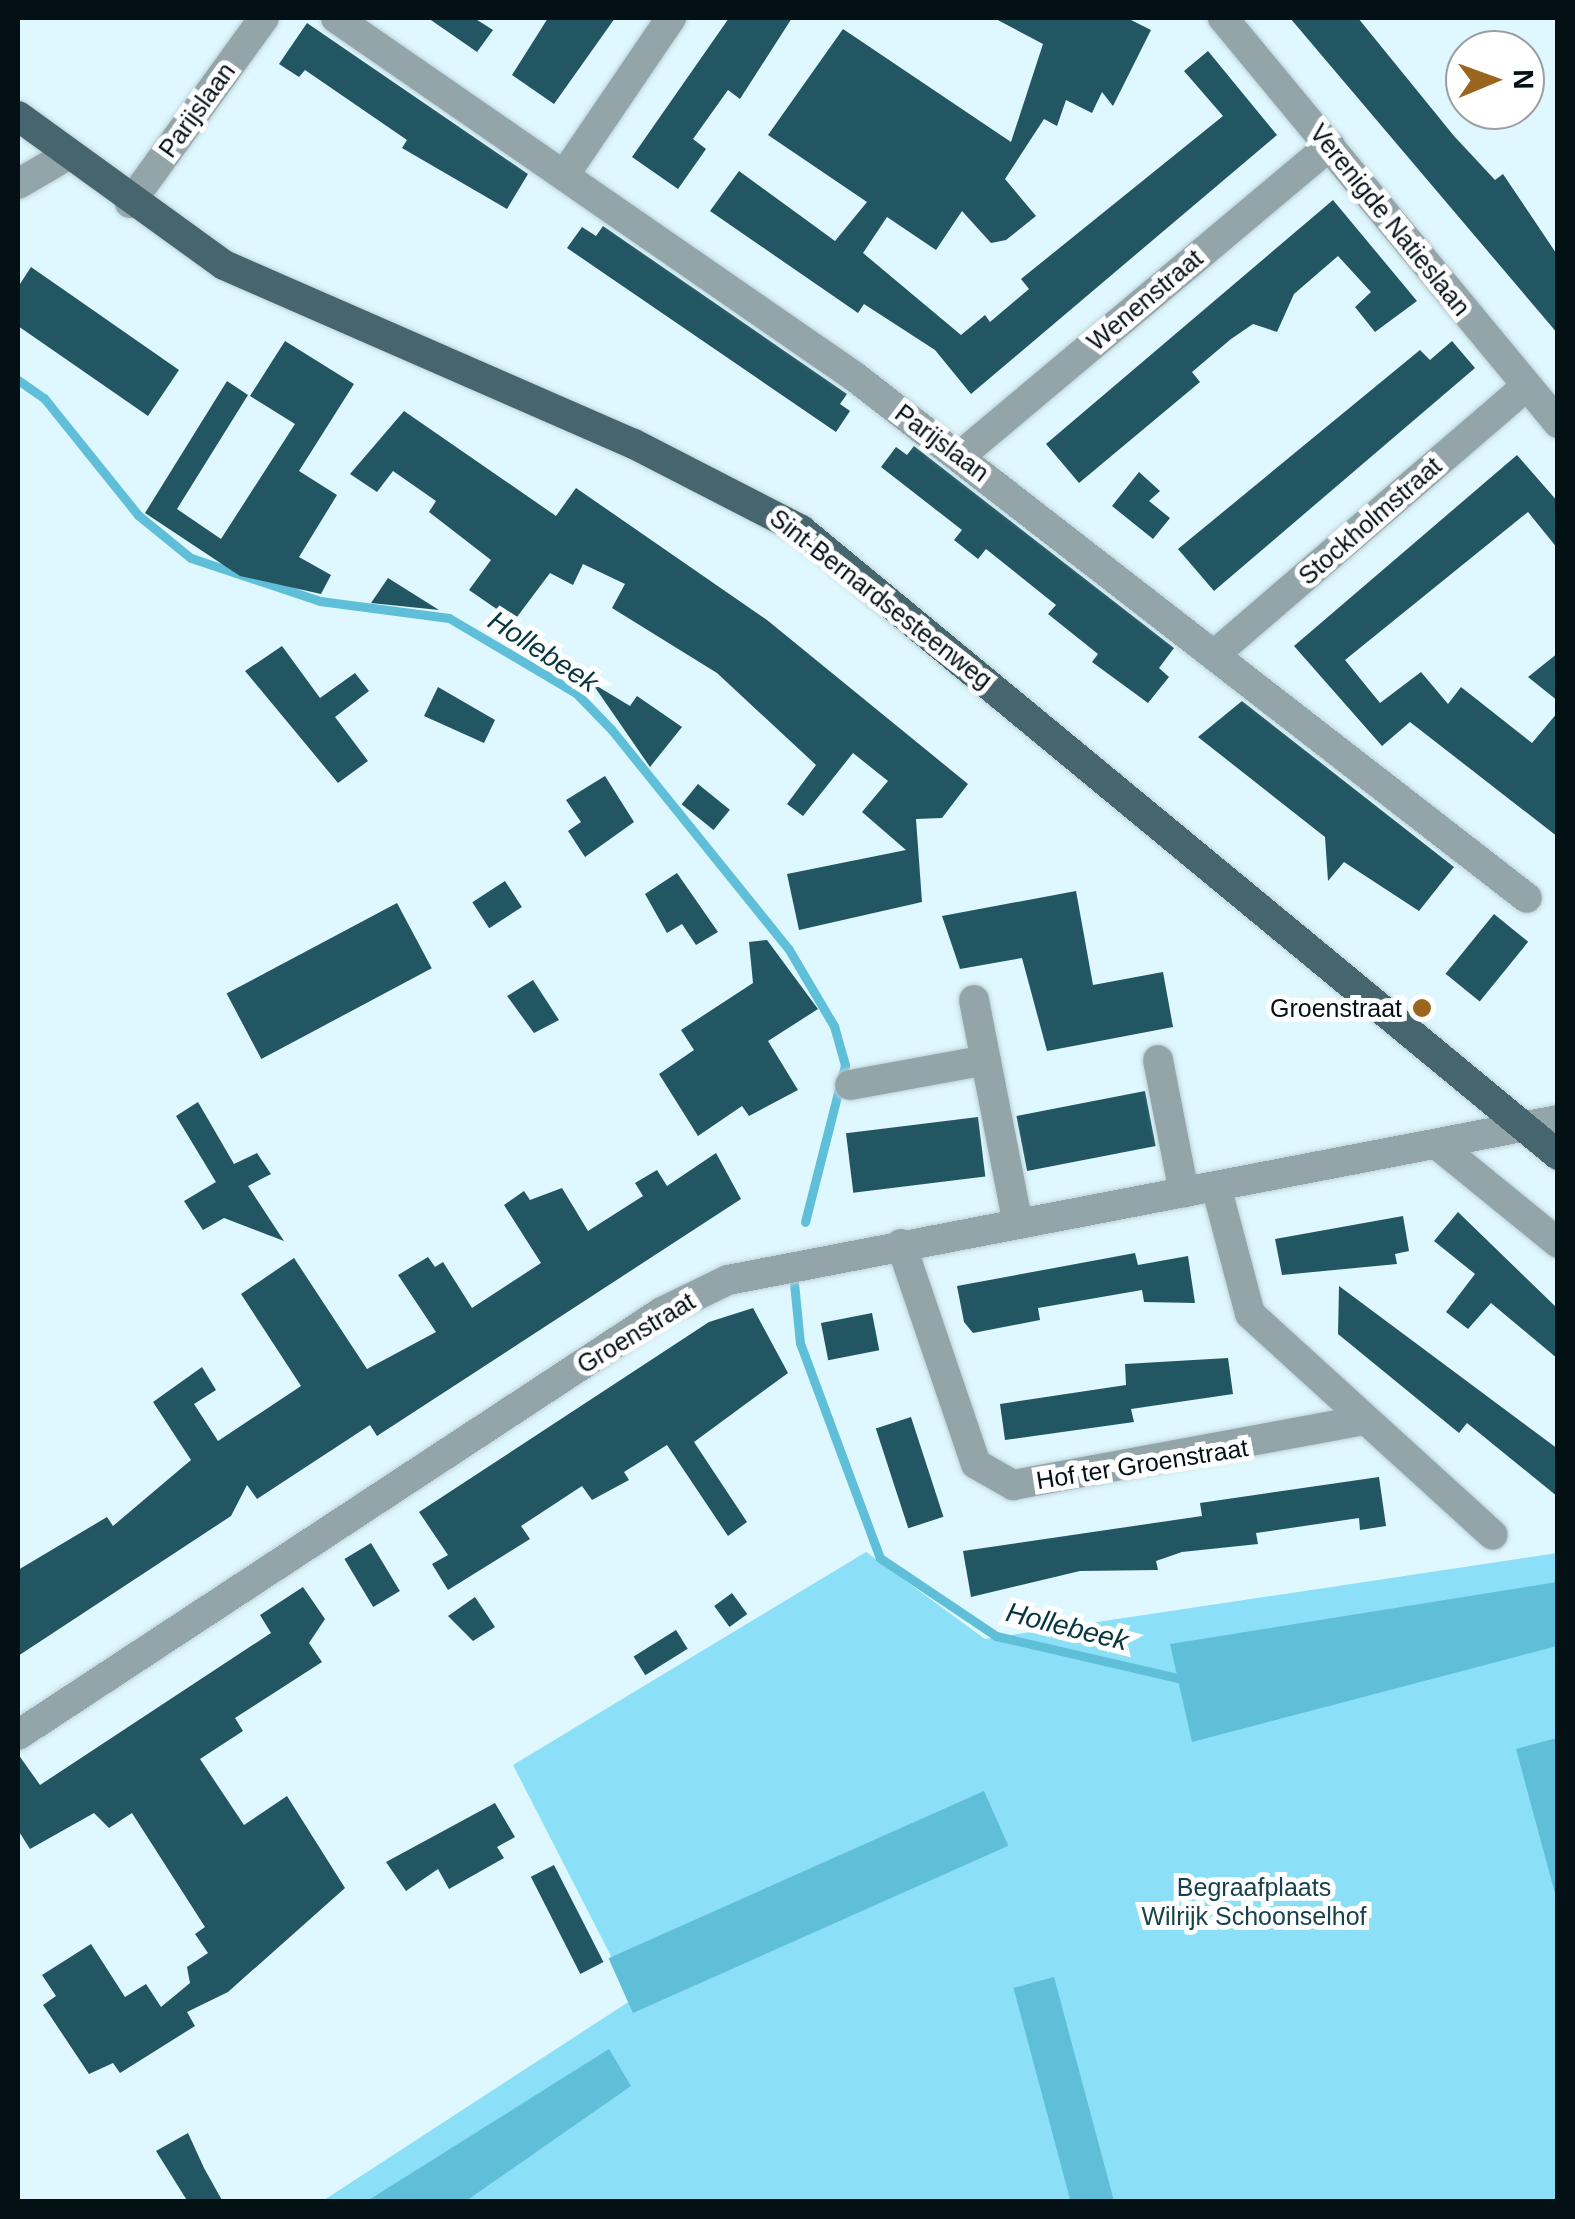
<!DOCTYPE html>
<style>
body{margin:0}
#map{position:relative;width:1575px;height:2219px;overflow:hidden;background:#dff7fe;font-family:Arial,sans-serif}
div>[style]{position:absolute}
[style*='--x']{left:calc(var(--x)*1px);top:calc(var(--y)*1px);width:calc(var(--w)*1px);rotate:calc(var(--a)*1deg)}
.green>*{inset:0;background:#8be0f7}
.water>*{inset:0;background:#5fbfd8;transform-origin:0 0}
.stream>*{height:9px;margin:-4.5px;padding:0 4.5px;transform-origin:4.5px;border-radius:4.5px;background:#5fbfd8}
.building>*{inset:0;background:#235663;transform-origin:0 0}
.roads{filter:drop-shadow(0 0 2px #bcd2d9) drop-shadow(0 0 2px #bcd2d9)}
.minor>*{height:30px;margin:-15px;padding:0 15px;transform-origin:15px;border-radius:15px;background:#94a5aa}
.major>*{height:30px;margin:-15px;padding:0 15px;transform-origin:15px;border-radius:15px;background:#47656e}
.dots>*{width:28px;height:28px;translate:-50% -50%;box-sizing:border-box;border:5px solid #fff;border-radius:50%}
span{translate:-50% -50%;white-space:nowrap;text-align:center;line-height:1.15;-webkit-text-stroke:10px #fff;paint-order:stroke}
.street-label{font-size:25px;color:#031014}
.poi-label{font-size:25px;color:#031014}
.right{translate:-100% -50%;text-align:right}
.park-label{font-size:25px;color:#16424d}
.water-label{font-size:28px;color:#073640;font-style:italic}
.frame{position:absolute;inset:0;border:20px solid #031014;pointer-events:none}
.north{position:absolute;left:1445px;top:30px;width:100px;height:100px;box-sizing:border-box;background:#fff;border:2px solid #9a9fa1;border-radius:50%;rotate:89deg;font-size:28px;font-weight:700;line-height:40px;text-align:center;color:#031014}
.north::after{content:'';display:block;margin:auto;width:35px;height:45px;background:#9b641f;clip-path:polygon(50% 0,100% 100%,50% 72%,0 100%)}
</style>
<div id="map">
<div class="green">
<i style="clip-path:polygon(866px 1552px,985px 1639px,1557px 1553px,1557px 2201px,321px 2202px,633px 1999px,513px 1765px)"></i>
</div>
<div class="water">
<i style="clip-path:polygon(1557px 1582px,1557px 1646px,1192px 1742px,1170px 1644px)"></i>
<i style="clip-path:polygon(1557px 1738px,1558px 1738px,1557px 1901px,1516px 1749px)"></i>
<i style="left:984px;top:1791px;width:60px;height:411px;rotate:66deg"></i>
<i style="left:1054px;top:1977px;width:231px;height:42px;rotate:75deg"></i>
<i style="clip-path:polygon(609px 2049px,631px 2086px,466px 2201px,367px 2201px)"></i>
</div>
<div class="stream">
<i style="--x:18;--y:380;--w:32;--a:35"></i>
<i style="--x:44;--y:398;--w:150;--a:51.2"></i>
<i style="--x:138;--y:515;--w:68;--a:39.1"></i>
<i style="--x:191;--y:558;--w:136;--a:18.4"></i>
<i style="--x:320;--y:601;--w:130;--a:7.5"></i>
<i style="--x:449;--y:618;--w:147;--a:30.6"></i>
<i style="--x:576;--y:693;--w:50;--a:45.8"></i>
<i style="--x:611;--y:729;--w:282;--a:51.1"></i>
<i style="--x:788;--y:948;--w:91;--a:59.5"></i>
<i style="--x:834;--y:1026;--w:41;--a:74.2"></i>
<i style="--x:845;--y:1065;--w:162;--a:104.3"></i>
<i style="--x:794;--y:1283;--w:60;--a:84.3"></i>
<i style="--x:800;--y:1343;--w:229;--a:69.6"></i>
<i style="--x:880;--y:1558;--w:140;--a:33.9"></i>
<i style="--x:996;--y:1636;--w:196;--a:13"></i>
</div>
<div class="building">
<i style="clip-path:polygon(428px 18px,474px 18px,493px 30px,477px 52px)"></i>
<i style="clip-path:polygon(548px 18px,615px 18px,554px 104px,512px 75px)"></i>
<i style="clip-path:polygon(729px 18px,792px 18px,740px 99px,728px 90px,693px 139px,706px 149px,678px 189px,632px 157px)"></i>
<i style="clip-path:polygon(994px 18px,1127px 18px,1151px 30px,1113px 106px,1102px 92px,1092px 113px,1066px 100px,1057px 126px,1044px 119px,1005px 179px,1036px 216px,1006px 240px,991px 243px,962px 211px,936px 250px,887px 217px,863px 253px,961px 335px,985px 315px,990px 322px,1029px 289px,1021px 279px,1223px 116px,1184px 71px,1208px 51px,1277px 135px,971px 394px,935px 350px,864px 304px,858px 313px,710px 211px,739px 171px,835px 241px,867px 202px,768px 135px,843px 29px,1011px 142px,1043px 44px)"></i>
<i style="clip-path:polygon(1290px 18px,1358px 18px,1454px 136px,1495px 180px,1503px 174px,1558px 256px,1558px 334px)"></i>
<i style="clip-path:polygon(307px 23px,528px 174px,507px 209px,402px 148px,407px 140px,305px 70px,299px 77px,279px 64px)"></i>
<i style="clip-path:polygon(1333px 200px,1417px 301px,1375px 332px,1355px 307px,1371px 292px,1338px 256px,1294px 294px,1277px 332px,1253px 324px,1231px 339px,1192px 372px,1200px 382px,1079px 483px,1046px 444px)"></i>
<i style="clip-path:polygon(603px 226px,847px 394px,840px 404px,850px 411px,836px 432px,567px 248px,582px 227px,596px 236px)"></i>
<i style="clip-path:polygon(31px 267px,179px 370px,148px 416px,18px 326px,18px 287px)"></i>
<i style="clip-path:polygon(285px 341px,354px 384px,299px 471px,337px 495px,299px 557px,331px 575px,321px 594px,240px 576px,145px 513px,227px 381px,248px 395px,177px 509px,221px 539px,295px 424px,250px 396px)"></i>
<i style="clip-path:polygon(1452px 341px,1475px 368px,1214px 591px,1178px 549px,1420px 350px,1430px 360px)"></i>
<i style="clip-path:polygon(404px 411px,556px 516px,576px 488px,767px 620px,968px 784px,942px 818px,916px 819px,922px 902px,799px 930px,787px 874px,906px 850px,862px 812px,888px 781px,853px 753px,803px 816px,787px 804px,816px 765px,717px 673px,612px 608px,625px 584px,583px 564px,573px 585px,550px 573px,514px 621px,469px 590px,491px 560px,429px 512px,436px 501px,393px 471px,377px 492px,350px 474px)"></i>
<i style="clip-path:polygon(914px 446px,1174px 648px,1159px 668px,1169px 677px,1148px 703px,1092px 662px,1098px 654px,1048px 614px,1056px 605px,986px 549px,978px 559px,954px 540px,962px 530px,881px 467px,896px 447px,907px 455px)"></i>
<i style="clip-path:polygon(1517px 455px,1558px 502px,1558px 549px,1528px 512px,1345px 660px,1380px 703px,1421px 672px,1448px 704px,1461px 687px,1532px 743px,1558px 712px,1558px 837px,1410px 722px,1382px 746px,1294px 646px)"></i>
<i style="clip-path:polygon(1139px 472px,1160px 491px,1149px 501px,1170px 518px,1153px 539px,1112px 506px)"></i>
<i style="clip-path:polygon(388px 578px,439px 610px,371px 603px)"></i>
<i style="clip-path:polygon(282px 646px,320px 698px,355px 673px,369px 691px,335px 717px,368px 761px,338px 783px,245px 671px)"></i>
<i style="clip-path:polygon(1558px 653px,1558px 701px,1528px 677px)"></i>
<i style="clip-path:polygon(592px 683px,630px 706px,637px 696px,682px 727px,650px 767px)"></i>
<i style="clip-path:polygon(438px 687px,495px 720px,484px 743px,424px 716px)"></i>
<i style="clip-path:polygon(1242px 701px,1454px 867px,1419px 911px,1344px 862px,1328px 881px,1325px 837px,1198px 737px)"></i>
<i style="clip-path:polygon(605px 776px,634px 822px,585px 857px,568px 831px,581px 822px,566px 800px)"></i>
<i style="left:698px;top:784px;width:41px;height:26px;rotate:39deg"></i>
<i style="clip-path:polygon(677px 873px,718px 932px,696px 945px,682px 924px,667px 933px,645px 894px)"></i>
<i style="left:505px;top:881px;width:31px;height:39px;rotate:57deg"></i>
<i style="clip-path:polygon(1076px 891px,1093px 985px,1163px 972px,1173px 1027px,1047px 1051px,1022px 958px,960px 969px,942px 916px)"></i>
<i style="left:397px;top:903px;width:74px;height:193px;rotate:62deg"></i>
<i style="left:1494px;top:914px;width:44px;height:77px;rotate:39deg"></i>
<i style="clip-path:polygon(767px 940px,818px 1009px,768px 1041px,798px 1090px,749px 1116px,742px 1106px,698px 1136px,659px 1074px,694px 1050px,681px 1030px,753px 983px,749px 942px)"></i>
<i style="clip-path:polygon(533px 980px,559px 1020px,534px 1033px,507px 996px)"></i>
<i style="left:1145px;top:1091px;width:56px;height:131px;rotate:79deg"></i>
<i style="clip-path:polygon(198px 1102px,234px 1164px,257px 1153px,271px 1174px,248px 1186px,284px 1241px,224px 1218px,203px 1230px,184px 1201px,216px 1182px,176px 1116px)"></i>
<i style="left:978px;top:1117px;width:60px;height:133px;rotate:83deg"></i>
<i style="clip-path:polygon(716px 1153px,741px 1199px,377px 1436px,370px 1425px,257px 1499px,247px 1485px,231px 1516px,18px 1656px,18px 1570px,107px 1517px,113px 1526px,191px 1460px,153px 1402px,202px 1367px,216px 1390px,194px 1404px,218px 1441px,301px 1386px,241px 1294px,294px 1258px,367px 1369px,436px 1332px,398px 1275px,428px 1257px,435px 1267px,443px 1262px,472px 1308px,541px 1263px,504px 1205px,524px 1191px,530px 1200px,562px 1188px,588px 1231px,643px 1196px,635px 1183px,657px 1170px,667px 1186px)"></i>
<i style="clip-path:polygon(1458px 1212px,1558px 1309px,1558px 1359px,1491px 1303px,1468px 1329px,1446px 1312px,1475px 1274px,1434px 1241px)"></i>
<i style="clip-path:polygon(1403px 1216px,1409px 1251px,1395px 1254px,1397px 1264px,1282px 1275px,1275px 1239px)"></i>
<i style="clip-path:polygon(1135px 1253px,1138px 1265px,1188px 1256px,1195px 1303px,1144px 1302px,1142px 1290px,1038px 1308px,1040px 1320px,973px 1333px,964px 1322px,957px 1286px)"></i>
<i style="clip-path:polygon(1339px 1286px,1558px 1449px,1558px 1497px,1467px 1423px,1459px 1433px,1338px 1334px)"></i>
<i style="clip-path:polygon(753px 1308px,788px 1373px,694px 1442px,747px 1522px,728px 1536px,667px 1445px,624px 1472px,629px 1480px,592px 1500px,582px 1486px,521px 1526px,530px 1539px,448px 1590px,432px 1564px,448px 1555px,419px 1512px,709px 1322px)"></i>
<i style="left:872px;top:1313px;width:38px;height:52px;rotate:79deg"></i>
<i style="clip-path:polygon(1228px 1358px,1233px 1394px,1131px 1409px,1134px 1422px,1005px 1440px,1000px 1404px,1126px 1385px,1125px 1364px)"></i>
<i style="left:911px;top:1417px;width:105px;height:37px;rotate:72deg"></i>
<i style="clip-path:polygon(1379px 1477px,1386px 1526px,1360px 1530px,1359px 1518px,1256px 1533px,1258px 1544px,1182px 1552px,1156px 1561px,1158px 1570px,1080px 1571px,971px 1597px,963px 1551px,1202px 1516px,1200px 1503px)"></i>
<i style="left:371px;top:1543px;width:56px;height:31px;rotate:59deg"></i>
<i style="clip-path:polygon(303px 1587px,325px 1619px,309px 1643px,322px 1662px,235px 1718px,243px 1731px,200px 1759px,244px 1825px,287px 1796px,345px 1888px,228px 1992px,187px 2012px,195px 2026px,120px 2073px,113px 2063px,89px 2074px,43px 2005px,56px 1996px,42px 1975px,91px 1944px,125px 1997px,146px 1984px,161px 2007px,190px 1983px,187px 1967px,208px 1953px,195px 1934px,205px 1927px,132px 1813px,109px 1828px,94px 1813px,30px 1849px,18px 1830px,18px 1754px,40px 1785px,271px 1633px,260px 1615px)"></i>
<i style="left:732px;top:1593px;width:26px;height:22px;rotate:54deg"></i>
<i style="clip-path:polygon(475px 1597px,495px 1627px,473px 1641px,448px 1616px)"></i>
<i style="left:676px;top:1630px;width:22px;height:50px;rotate:58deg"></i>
<i style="clip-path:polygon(495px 1803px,515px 1837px,497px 1847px,504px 1858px,449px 1889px,438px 1869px,406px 1891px,386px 1862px)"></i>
<i style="left:554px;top:1865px;width:109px;height:26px;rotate:63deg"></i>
<i style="clip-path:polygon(188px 2133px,204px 2168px,223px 2202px,188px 2202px,156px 2151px)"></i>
</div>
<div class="roads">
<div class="minor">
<i style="--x:336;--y:18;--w:631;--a:34.67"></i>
<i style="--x:855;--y:377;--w:850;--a:37.79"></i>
<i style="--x:1223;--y:18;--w:526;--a:50.4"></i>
<i style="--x:565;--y:174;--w:189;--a:-55.8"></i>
<i style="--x:18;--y:184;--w:56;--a:-30.3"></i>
<i style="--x:130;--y:203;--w:228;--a:-54.1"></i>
<i style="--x:960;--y:456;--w:483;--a:-40"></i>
<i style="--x:1214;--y:655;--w:411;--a:-40.7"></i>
<i style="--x:974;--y:1000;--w:224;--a:78.9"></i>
<i style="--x:1158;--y:1060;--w:135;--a:78.9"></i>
<i style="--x:850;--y:1085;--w:138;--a:-10.4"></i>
<i style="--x:1438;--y:1145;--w:155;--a:39.2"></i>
<i style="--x:1216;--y:1186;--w:132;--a:75.1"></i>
<i style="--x:1250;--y:1314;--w:328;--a:42.3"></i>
<i style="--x:901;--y:1244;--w:232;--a:71.2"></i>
<i style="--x:976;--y:1464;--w:43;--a:29.6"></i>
<i style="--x:1013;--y:1485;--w:356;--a:-10.5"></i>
<i style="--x:18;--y:1735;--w:770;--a:-33.3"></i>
<i style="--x:662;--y:1312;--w:73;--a:-25.9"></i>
<i style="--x:728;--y:1280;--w:845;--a:-10.91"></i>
</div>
<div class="major">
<i style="--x:18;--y:116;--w:254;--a:35.9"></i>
<i style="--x:224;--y:265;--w:447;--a:23.6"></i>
<i style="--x:634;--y:444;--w:188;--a:27.2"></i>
<i style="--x:801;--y:530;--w:982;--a:39.54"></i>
</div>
</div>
<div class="dots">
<i style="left:1422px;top:1008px;background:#9b641f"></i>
</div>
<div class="street-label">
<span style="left:197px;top:110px;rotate:-54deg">Parijslaan</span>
<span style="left:1390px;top:220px;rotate:51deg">Verenigde Natieslaan</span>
<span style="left:1145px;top:300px;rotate:-40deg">Wenenstraat</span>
<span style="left:942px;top:443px;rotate:37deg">Parijslaan</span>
<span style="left:1370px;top:521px;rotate:-41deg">Stockholmstraat</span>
<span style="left:881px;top:599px;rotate:38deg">Sint-Bernardsesteenweg</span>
<span style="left:636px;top:1333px;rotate:-31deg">Groenstraat</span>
<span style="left:1142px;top:1464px;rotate:-9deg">Hof ter Groenstraat</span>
</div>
<div class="poi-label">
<span class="right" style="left:1402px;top:1008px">Groenstraat</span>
</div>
<div class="park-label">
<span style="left:1254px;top:1902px">Begraafplaats<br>Wilrijk Schoonselhof</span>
</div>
<div class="water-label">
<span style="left:543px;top:652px;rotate:33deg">Hollebeek</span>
<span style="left:1067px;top:1627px;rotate:14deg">Hollebeek</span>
</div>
<div class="frame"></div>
<div class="north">N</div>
</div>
